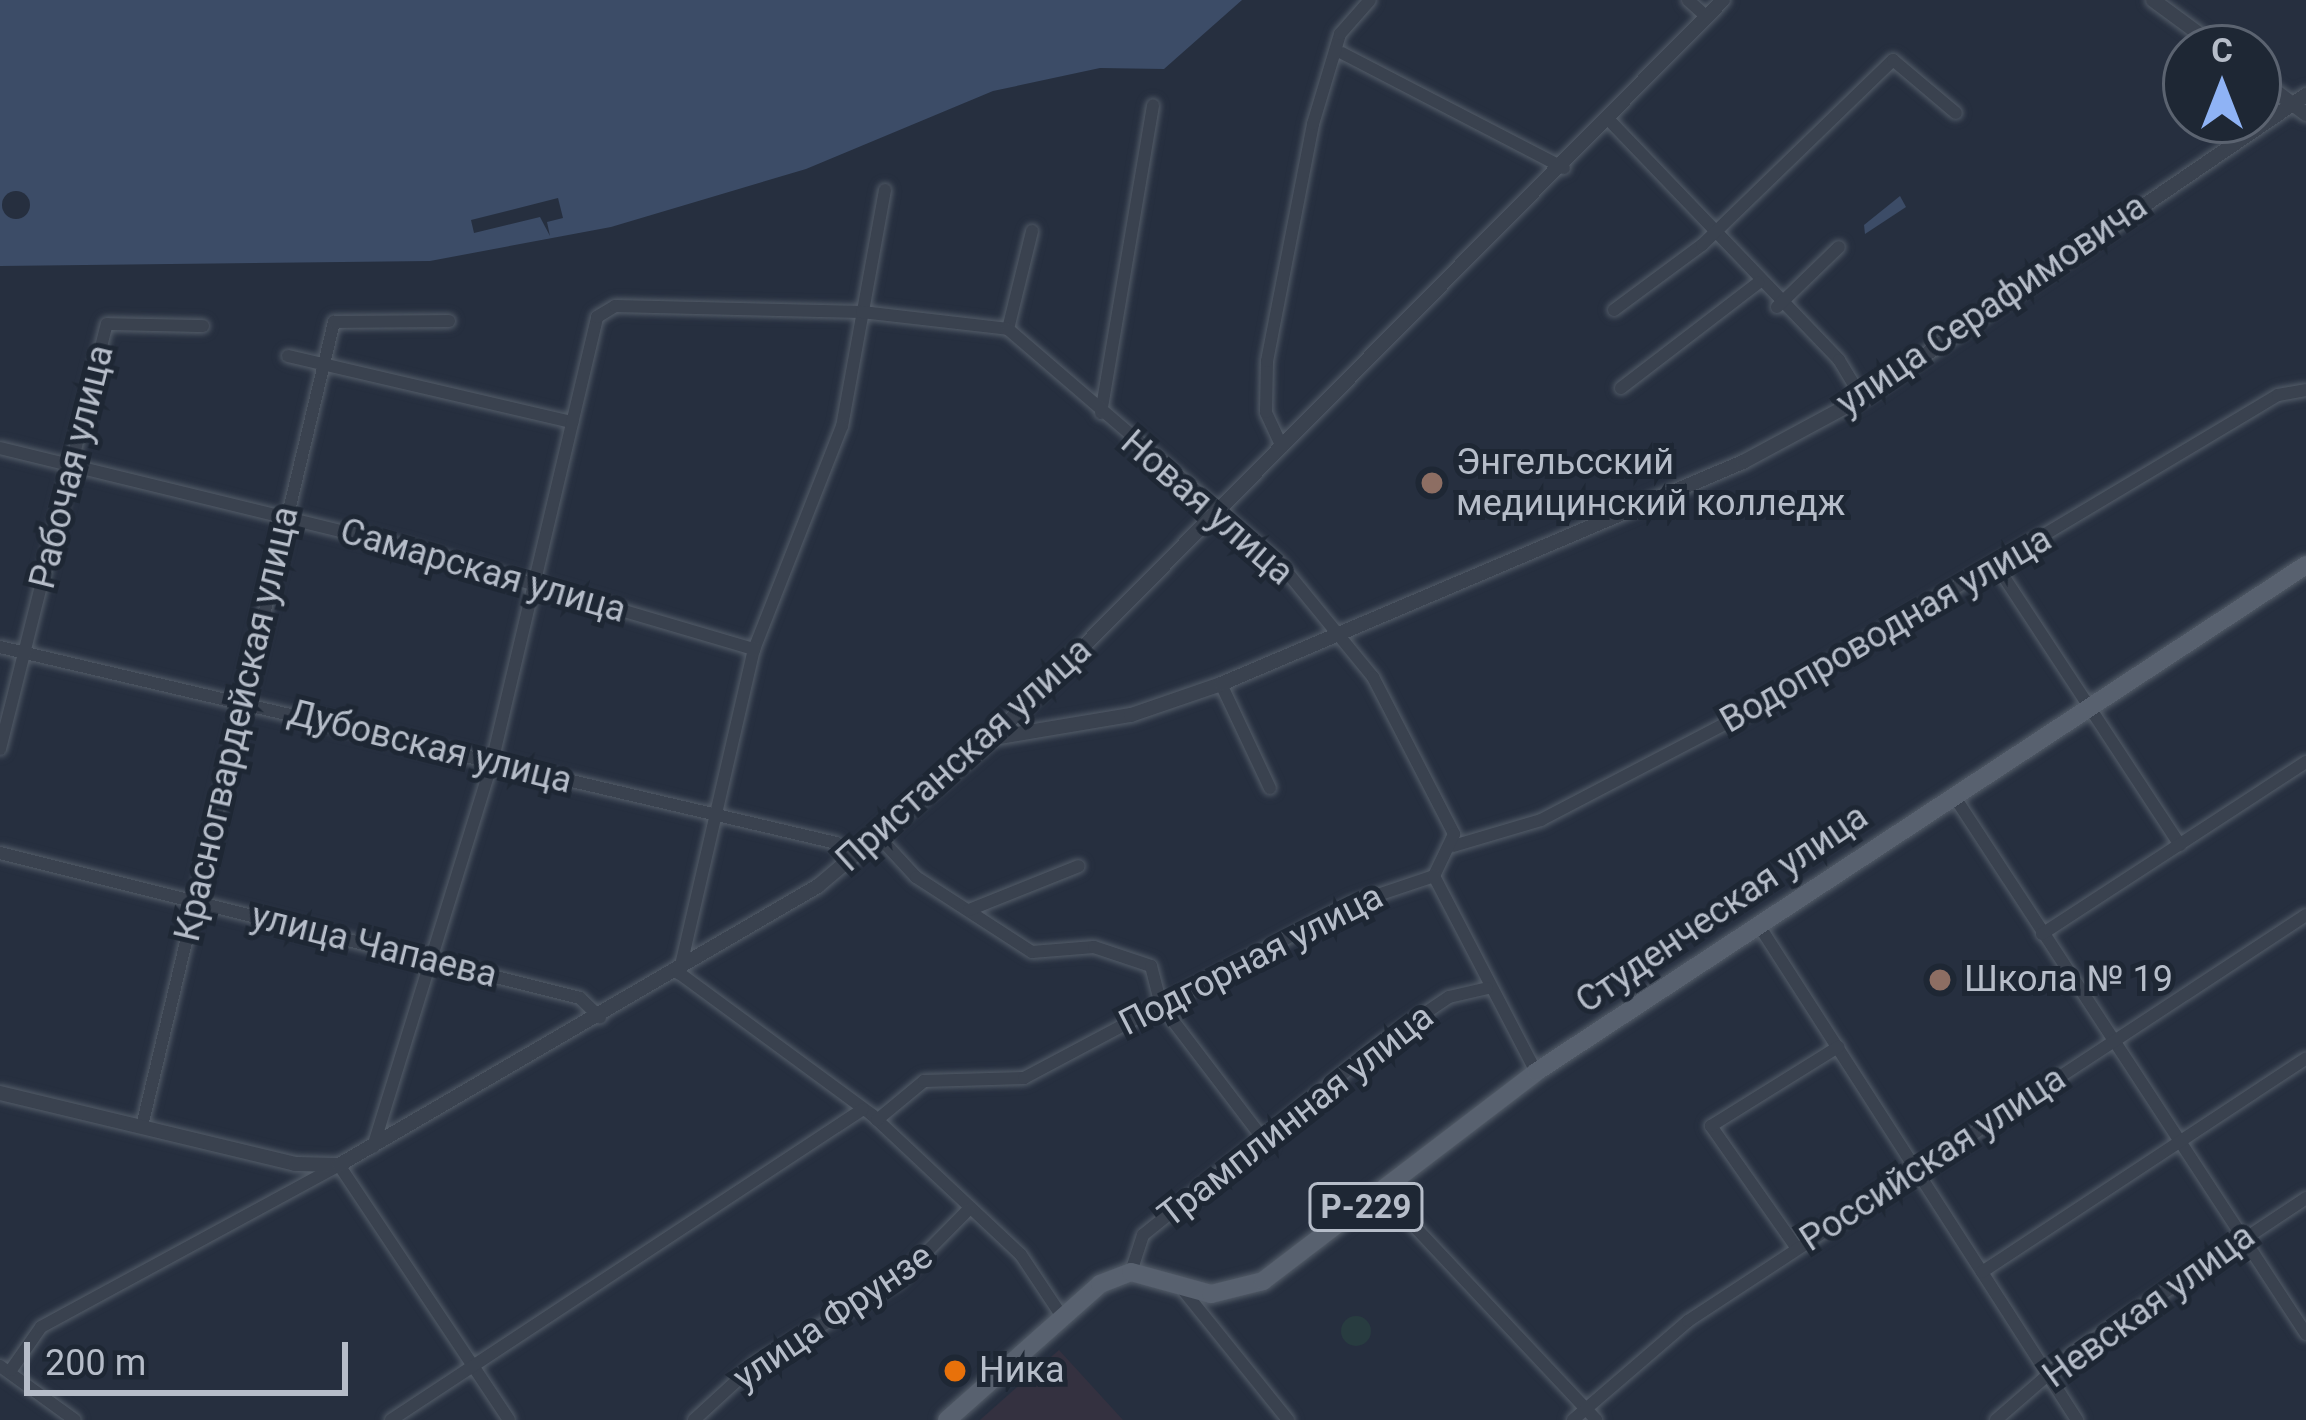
<!DOCTYPE html>
<meta charset="utf-8">
<style>
body{margin:0}
#map{position:relative;width:2306px;height:1420px;overflow:hidden;background:#262f3f;font-family:Roboto,sans-serif}
div>[style]{position:absolute}
[style*='--x']{left:calc(var(--x)*1px);top:calc(var(--y)*1px);width:calc(var(--w)*1px);rotate:calc(var(--a)*1deg)}
.medical>*{inset:0;background:#343140}
.green>*{inset:0;background:#283c40}
.round{border-radius:50%}
.water>*{inset:0;background:#3c4c67}
.pier>*{inset:0;background:#262f3f}
.roads{filter:drop-shadow(0 0 3px #545d69) drop-shadow(0 0 3px #545d69)}
.minor>*{height:12px;margin:-6px;padding:0 6px;transform-origin:6px;border-radius:6px;background:#3a424f}
.tertiary>*{height:14px;margin:-7px;padding:0 7px;transform-origin:7px;border-radius:7px;background:#3a424f}
.primary>*{height:18px;margin:-9px;padding:0 9px;transform-origin:9px;border-radius:9px;background:#58616f}
.dots>*{width:33px;height:33px;translate:-50% -50%;box-sizing:border-box;border:6px solid #1e2734;border-radius:50%}
span{translate:-50% -50%;white-space:nowrap;text-align:center;line-height:1.15;-webkit-text-stroke:10px #1e2734;paint-order:stroke}
.shield-label span{padding:3px 9px;background:#1e2734;border:3px solid;border-radius:9px;-webkit-text-stroke-width:0}
.shield-label{font-size:33px;color:#b6bdc9;font-weight:700}
.street-label{font-size:36px;color:#b6bdc9}
.poi-label{font-size:36px;color:#b6bdc9}
.left{translate:0 -50%;text-align:left}
.north{position:absolute;left:2162px;top:24px;width:120px;height:120px;box-sizing:border-box;background:#1e2734;border:3px solid #5b6370;border-radius:50%;rotate:0deg;font-size:33px;font-weight:700;line-height:48px;text-align:center;color:#b6bdc9}
.north::after{content:'';display:block;margin:auto;width:42px;height:54px;background:#8fb3f5;clip-path:polygon(50% 0,100% 100%,50% 72%,0 100%)}
.scale{position:absolute;left:24px;top:1342px;width:324px;height:54px;box-sizing:border-box;border:6px solid #b6bdc9;border-top:0;padding-left:15px;font-size:36px;line-height:42px;white-space:nowrap;color:#b6bdc9;-webkit-text-stroke:9px #1e2734;paint-order:stroke}
</style>
<div id="map">
<div class="medical">
<i style="clip-path:polygon(1059px 1350px,1123px 1420px,980px 1420px)"></i>
</div>
<div class="green">
<i class="round" style="left:1341px;top:1316px;width:30px;height:30px"></i>
</div>
<div class="water">
<i style="clip-path:polygon(0 0,1242px 0,1164px 69px,1100px 68px,993px 91px,806px 169px,611px 227px,430px 261px,0 266px)"></i>
<i style="clip-path:polygon(1900px 196px,1906px 207px,1865px 234px,1864px 225px)"></i>
</div>
<div class="pier">
<i class="round" style="left:2px;top:191px;width:28px;height:28px"></i>
<i style="clip-path:polygon(558px 198px,563px 218px,547px 222px,550px 236px,540px 217px,474px 233px,471px 220px)"></i>
</div>
<div class="roads">
<div class="minor">
<i style="--x:1688;--y:0;--w:25;--a:42"></i>
<i style="--x:1342;--y:53;--w:250;--a:27.4"></i>
<i style="--x:1610;--y:121;--w:331;--a:46.2"></i>
<i style="--x:1839;--y:360;--w:44;--a:58.8"></i>
<i style="--x:885;--y:190;--w:240;--a:100.3"></i>
<i style="--x:842;--y:426;--w:240;--a:111.5"></i>
<i style="--x:754;--y:649;--w:333;--a:103"></i>
<i style="--x:679;--y:973;--w:240;--a:36.3"></i>
<i style="--x:872;--y:1115;--w:204;--a:43.2"></i>
<i style="--x:1021;--y:1255;--w:76;--a:56.3"></i>
<i style="--x:1777;--y:307;--w:86;--a:-44.1"></i>
<i style="--x:1614;--y:310;--w:109;--a:-36.5"></i>
<i style="--x:1702;--y:245;--w:266;--a:-44.1"></i>
<i style="--x:1893;--y:60;--w:82;--a:40.1"></i>
<i style="--x:1008;--y:329;--w:101;--a:-76.2"></i>
<i style="--x:288;--y:356;--w:292;--a:13.1"></i>
<i style="--x:1621;--y:388;--w:173;--a:-37.5"></i>
<i style="--x:1101;--y:413;--w:312;--a:-80.4"></i>
<i style="--x:1282;--y:447;--w:38;--a:-115"></i>
<i style="--x:1266;--y:412;--w:51;--a:-88.9"></i>
<i style="--x:1267;--y:361;--w:241;--a:-79"></i>
<i style="--x:1313;--y:124;--w:94;--a:-73.3"></i>
<i style="--x:1340;--y:34;--w:45;--a:-48.6"></i>
<i style="--x:0;--y:448;--w:422;--a:13.7"></i>
<i style="--x:410;--y:548;--w:359;--a:16.4"></i>
<i style="--x:2000;--y:571;--w:328;--a:56.7"></i>
<i style="--x:0;--y:647;--w:859;--a:13.19"></i>
<i style="--x:836;--y:843;--w:24;--a:54"></i>
<i style="--x:1221;--y:684;--w:115;--a:64.8"></i>
<i style="--x:0;--y:749;--w:438;--a:-75.9"></i>
<i style="--x:107;--y:324;--w:96;--a:1.2"></i>
<i style="--x:1954;--y:796;--w:643;--a:56.8"></i>
<i style="--x:880;--y:838;--w:53;--a:47.3"></i>
<i style="--x:916;--y:877;--w:138;--a:32.9"></i>
<i style="--x:1032;--y:952;--w:62;--a:-4.6"></i>
<i style="--x:1094;--y:947;--w:60;--a:18.4"></i>
<i style="--x:1151;--y:966;--w:40;--a:75.6"></i>
<i style="--x:1161;--y:1005;--w:175;--a:52.7"></i>
<i style="--x:1453;--y:846;--w:92;--a:-16.5"></i>
<i style="--x:1541;--y:820;--w:237;--a:-27.6"></i>
<i style="--x:1751;--y:710;--w:614;--a:-30.87"></i>
<i style="--x:2278;--y:395;--w:28;--a:-10"></i>
<i style="--x:0;--y:853;--w:598;--a:14.04"></i>
<i style="--x:580;--y:998;--w:28;--a:44"></i>
<i style="--x:969;--y:910;--w:118;--a:-21.8"></i>
<i style="--x:1758;--y:924;--w:590;--a:57.25"></i>
<i style="--x:2042;--y:934;--w:315;--a:-33.1"></i>
<i style="--x:877;--y:1120;--w:61;--a:-39.7"></i>
<i style="--x:924;--y:1081;--w:100;--a:-1.7"></i>
<i style="--x:1024;--y:1078;--w:370;--a:-28"></i>
<i style="--x:1351;--y:904;--w:88;--a:-18.6"></i>
<i style="--x:142;--y:1126;--w:827;--a:-76.57"></i>
<i style="--x:334;--y:322;--w:115;--a:-0.5"></i>
<i style="--x:373;--y:1147;--w:403;--a:-72.8"></i>
<i style="--x:492;--y:762;--w:457;--a:-76.7"></i>
<i style="--x:597;--y:317;--w:21;--a:-31"></i>
<i style="--x:615;--y:306;--w:247;--a:1.4"></i>
<i style="--x:862;--y:312;--w:147;--a:6.6"></i>
<i style="--x:1008;--y:329;--w:356;--a:40.7"></i>
<i style="--x:1278;--y:561;--w:150;--a:50.7"></i>
<i style="--x:1373;--y:677;--w:177;--a:62.7"></i>
<i style="--x:1454;--y:834;--w:47;--a:115.5"></i>
<i style="--x:1434;--y:876;--w:221;--a:62.5"></i>
<i style="--x:1384;--y:1194;--w:310;--a:46.8"></i>
<i style="--x:1796;--y:1247;--w:148;--a:-125.1"></i>
<i style="--x:1711;--y:1126;--w:150;--a:-31.9"></i>
<i style="--x:1131;--y:1272;--w:39;--a:-72"></i>
<i style="--x:1143;--y:1235;--w:306;--a:-38.9"></i>
<i style="--x:1381;--y:1043;--w:82;--a:-34.1"></i>
<i style="--x:1449;--y:997;--w:39;--a:-13"></i>
<i style="--x:1982;--y:1272;--w:388;--a:-33.4"></i>
<i style="--x:1179;--y:1285;--w:174;--a:51.1"></i>
<i style="--x:0;--y:1366;--w:92;--a:35.8"></i>
<i style="--x:11;--y:1370;--w:52;--a:-55.1"></i>
<i style="--x:41;--y:1327;--w:339;--a:-28.5"></i>
<i style="--x:339;--y:1165;--w:306;--a:56.3"></i>
<i style="--x:391;--y:1420;--w:565;--a:-33.38"></i>
<i style="--x:694;--y:1420;--w:84;--a:-42.6"></i>
<i style="--x:756;--y:1363;--w:163;--a:-29.9"></i>
<i style="--x:897;--y:1282;--w:101;--a:-45.4"></i>
<i style="--x:1573;--y:1420;--w:152;--a:-40.7"></i>
<i style="--x:1688;--y:1321;--w:739;--a:-33.3"></i>
<i style="--x:1996;--y:1420;--w:102;--a:-41"></i>
<i style="--x:2073;--y:1353;--w:280;--a:-33.6"></i>
</div>
<div class="tertiary">
<i style="--x:2153;--y:0;--w:81;--a:36.4"></i>
<i style="--x:2258;--y:78;--w:60;--a:36.9"></i>
<i style="--x:993;--y:738;--w:140;--a:-9.5"></i>
<i style="--x:1131;--y:715;--w:95;--a:-19"></i>
<i style="--x:1221;--y:684;--w:567;--a:-23.04"></i>
<i style="--x:1743;--y:462;--w:135;--a:-28.3"></i>
<i style="--x:1862;--y:398;--w:538;--a:-34.31"></i>
<i style="--x:0;--y:1093;--w:303;--a:13.5"></i>
<i style="--x:295;--y:1164;--w:44;--a:1.3"></i>
<i style="--x:339;--y:1165;--w:554;--a:-30.22"></i>
<i style="--x:818;--y:886;--w:229;--a:-40.2"></i>
<i style="--x:993;--y:738;--w:1038;--a:-45.31"></i>
</div>
<div class="primary">
<i style="--x:947;--y:1420;--w:205;--a:-41.6"></i>
<i style="--x:1100;--y:1284;--w:33;--a:-21"></i>
<i style="--x:1131;--y:1272;--w:83;--a:15.4"></i>
<i style="--x:1211;--y:1294;--w:54;--a:-14"></i>
<i style="--x:1263;--y:1281;--w:344;--a:-37.4"></i>
<i style="--x:1536;--y:1072;--w:922;--a:-33.36"></i>
</div>
</div>
<div class="dots">
<i style="left:1432px;top:483px;background:#8d6e63"></i>
<i style="left:1940px;top:980px;background:#8d6e63"></i>
<i style="left:955px;top:1371px;background:#e8710a"></i>
</div>
<div class="shield-label">
<span style="left:1366px;top:1207px">Р-229</span>
</div>
<div class="street-label">
<span style="left:1992px;top:305px;rotate:-34deg">улица Серафимовича</span>
<span style="left:72px;top:467px;rotate:-76deg">Рабочая улица</span>
<span style="left:1207px;top:508px;rotate:41deg">Новая улица</span>
<span style="left:483px;top:571px;rotate:16deg">Самарская улица</span>
<span style="left:1886px;top:630px;rotate:-30deg">Водопроводная улица</span>
<span style="left:237px;top:724px;rotate:-77deg">Красногвардейская улица</span>
<span style="left:430px;top:747px;rotate:14deg">Дубовская улица</span>
<span style="left:964px;top:755px;rotate:-42deg">Пристанская улица</span>
<span style="left:1722px;top:909px;rotate:-34deg">Студенческая улица</span>
<span style="left:374px;top:946px;rotate:14deg">улица Чапаева</span>
<span style="left:1251px;top:960px;rotate:-27deg">Подгорная улица</span>
<span style="left:1296px;top:1116px;rotate:-38deg">Трамплинная улица</span>
<span style="left:1933px;top:1159px;rotate:-33deg">Российская улица</span>
<span style="left:2149px;top:1306px;rotate:-36deg">Невская улица</span>
<span style="left:833px;top:1317px;rotate:-34deg">улица Фрунзе</span>
</div>
<div class="poi-label">
<span class="left" style="left:1456px;top:483px">Энгельсский<br>медицинский колледж</span>
<span class="left" style="left:1964px;top:980px">Школа № 19</span>
<span class="left" style="left:979px;top:1371px">Ника</span>
</div>
<div class="north">С</div>
<div class="scale">200 m</div>
</div>
